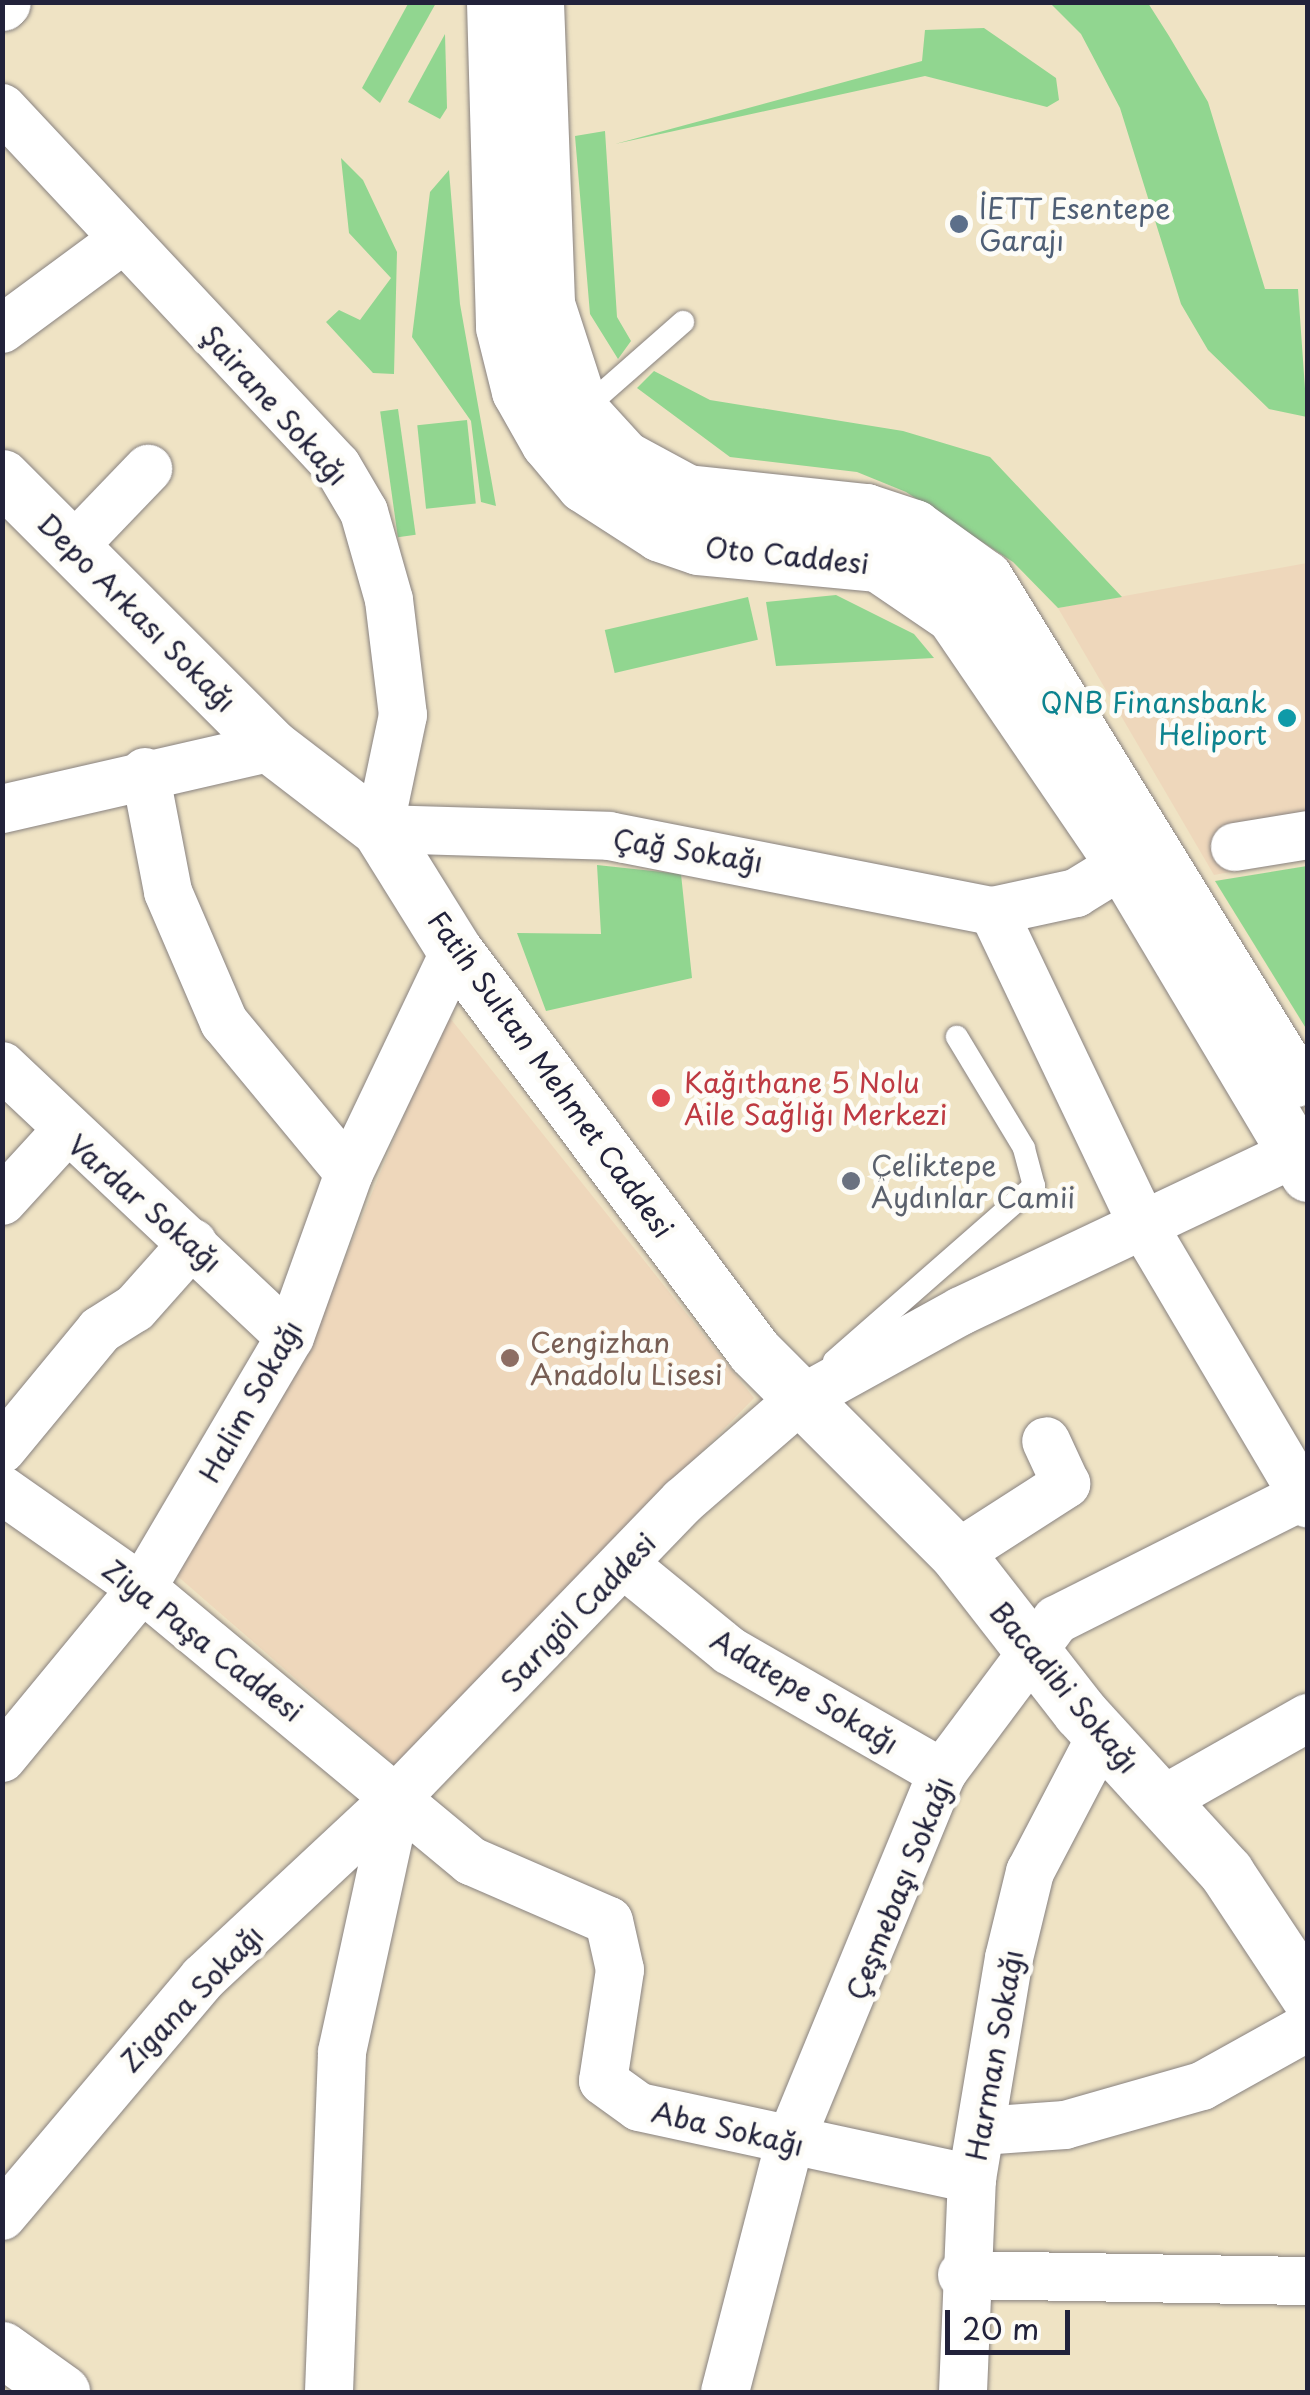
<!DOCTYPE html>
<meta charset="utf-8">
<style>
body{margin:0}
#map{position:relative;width:1310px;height:2395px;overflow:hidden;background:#efe3c4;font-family:"Playpen Sans",sans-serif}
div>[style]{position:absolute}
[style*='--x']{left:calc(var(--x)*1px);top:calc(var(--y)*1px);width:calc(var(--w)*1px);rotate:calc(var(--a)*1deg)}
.built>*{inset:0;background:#eed7bb}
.green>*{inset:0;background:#91d690;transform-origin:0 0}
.roads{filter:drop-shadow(0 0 2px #888280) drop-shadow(0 0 2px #888280)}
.lane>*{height:22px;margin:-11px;padding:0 11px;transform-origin:11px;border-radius:11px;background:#fff}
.street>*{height:48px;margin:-24px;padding:0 24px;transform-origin:24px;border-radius:24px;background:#fff}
.secondary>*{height:55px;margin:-27.5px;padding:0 27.5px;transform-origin:27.5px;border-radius:27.5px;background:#fff}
.dots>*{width:28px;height:28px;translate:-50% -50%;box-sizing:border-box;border:5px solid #fdfcf7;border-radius:50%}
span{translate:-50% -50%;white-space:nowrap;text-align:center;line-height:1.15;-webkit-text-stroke:10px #fdfcf7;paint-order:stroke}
.service-label{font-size:28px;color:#4e5e75}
.left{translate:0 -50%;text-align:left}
.street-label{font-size:28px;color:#22223b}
.culture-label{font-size:28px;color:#0d838f}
.right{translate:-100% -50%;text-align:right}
.health-label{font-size:28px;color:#be3a42}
.worship-label{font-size:28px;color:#5b616d}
.education-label{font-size:28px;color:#785e54}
.frame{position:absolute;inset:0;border:5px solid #22223b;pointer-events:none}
.scale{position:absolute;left:945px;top:2310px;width:125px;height:45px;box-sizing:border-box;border:5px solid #22223b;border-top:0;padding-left:12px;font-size:30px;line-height:35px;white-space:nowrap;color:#22223b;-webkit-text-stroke:8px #fdfcf7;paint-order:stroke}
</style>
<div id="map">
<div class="built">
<i style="clip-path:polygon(1307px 563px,1307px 858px,1214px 875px,1058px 608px)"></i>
<i style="clip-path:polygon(446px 1013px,754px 1398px,396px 1766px,167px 1567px,321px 1317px)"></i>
</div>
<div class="green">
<i style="clip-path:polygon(409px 2px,436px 3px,380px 103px,362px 88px)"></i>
<i style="clip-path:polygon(1050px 3px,1148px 3px,1169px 36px,1208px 102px,1265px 289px,1298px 289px,1307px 417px,1269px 409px,1208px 350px,1181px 304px,1120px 108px,1081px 34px)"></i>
<i style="clip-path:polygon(984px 28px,1056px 78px,1059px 100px,1047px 107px,925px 76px,615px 144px,922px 61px,925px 30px)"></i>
<i style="clip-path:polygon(445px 34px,447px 108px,440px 119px,408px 102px)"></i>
<i style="clip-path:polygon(605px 131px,617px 317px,631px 341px,618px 359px,590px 314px,575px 136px)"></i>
<i style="clip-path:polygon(341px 158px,363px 180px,397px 252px,394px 374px,373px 373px,326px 322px,339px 310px,360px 320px,391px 278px,349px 233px)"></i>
<i style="clip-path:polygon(449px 170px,460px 304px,496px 506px,481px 502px,471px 421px,412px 337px,430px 192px)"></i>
<i style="clip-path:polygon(654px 371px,710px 400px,903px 431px,990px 457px,1122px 597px,1058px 608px,1013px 562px,906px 492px,857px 472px,730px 457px,637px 388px)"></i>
<i style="left:398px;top:409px;width:127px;height:18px;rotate:82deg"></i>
<i style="left:467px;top:420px;width:84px;height:50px;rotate:84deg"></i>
<i style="clip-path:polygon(836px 595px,914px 634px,934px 658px,776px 666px,766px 602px)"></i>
<i style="left:748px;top:597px;width:44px;height:147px;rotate:77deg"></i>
<i style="clip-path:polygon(597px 865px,681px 874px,692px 978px,546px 1011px,517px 933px,601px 934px)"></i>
<i style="clip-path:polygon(1307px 866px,1308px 866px,1307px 1030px,1215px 881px)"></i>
</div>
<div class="roads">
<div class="lane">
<i style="--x:584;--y:409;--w:132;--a:-41.3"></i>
<i style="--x:834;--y:1361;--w:266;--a:-41.2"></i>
<i style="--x:1034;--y:1186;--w:39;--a:-105"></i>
<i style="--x:1024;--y:1148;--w:130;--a:-121.1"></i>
</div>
<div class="street">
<i style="--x:2;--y:108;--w:490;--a:46.9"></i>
<i style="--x:337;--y:466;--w:53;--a:59.6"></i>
<i style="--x:364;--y:512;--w:91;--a:74.1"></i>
<i style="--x:389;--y:600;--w:116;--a:83.1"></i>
<i style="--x:403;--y:715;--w:116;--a:101.9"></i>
<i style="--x:379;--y:829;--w:230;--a:1.7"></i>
<i style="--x:609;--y:836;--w:391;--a:11.1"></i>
<i style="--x:993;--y:911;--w:85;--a:-12.2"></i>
<i style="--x:1076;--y:893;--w:55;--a:-31.7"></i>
<i style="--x:2;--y:329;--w:152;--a:-36.4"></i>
<i style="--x:72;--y:548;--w:110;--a:-46.1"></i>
<i style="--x:145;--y:772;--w:122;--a:79.1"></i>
<i style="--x:168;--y:892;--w:142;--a:66.7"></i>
<i style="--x:224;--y:1022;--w:196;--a:50.4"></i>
<i style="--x:2;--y:809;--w:277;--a:-12.9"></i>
<i style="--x:1235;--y:847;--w:74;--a:-9.3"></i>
<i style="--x:993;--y:911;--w:346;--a:64.5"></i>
<i style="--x:1142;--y:1223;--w:326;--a:59.4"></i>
<i style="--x:2;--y:1066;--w:395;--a:43.3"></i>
<i style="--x:2;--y:1201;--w:92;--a:-47.6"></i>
<i style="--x:2;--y:1449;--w:154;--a:-50.5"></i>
<i style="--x:100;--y:1330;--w:41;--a:-32.2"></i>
<i style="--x:135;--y:1308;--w:87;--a:-48.3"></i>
<i style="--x:2;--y:1490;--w:171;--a:35"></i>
<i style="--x:142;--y:1588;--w:428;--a:39.7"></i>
<i style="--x:471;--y:1861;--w:150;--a:23.5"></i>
<i style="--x:609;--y:1921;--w:50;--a:77.3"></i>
<i style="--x:620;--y:1970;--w:112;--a:98.7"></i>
<i style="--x:603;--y:2081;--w:44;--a:35.8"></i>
<i style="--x:639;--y:2107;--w:341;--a:12.2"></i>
<i style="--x:957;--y:1554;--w:130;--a:-32.7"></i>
<i style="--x:1066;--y:1484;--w:47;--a:-114.9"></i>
<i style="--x:626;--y:1566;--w:134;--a:39.3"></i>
<i style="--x:730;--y:1651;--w:245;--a:29.9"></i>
<i style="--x:2;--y:1758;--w:220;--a:-50.5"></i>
<i style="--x:142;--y:1588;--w:291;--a:-59.5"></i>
<i style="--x:290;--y:1337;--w:174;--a:-70.2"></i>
<i style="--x:349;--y:1173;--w:246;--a:-64.5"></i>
<i style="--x:1161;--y:1801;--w:169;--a:-29.5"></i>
<i style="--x:981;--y:2131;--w:84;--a:-4.1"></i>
<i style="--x:1065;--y:2125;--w:142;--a:-15.9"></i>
<i style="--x:1202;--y:2086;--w:121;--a:-29.1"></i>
<i style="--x:2;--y:2216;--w:312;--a:-49.8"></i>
<i style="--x:203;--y:1978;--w:267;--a:-43"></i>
<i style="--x:398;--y:1796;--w:410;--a:-46"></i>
<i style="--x:683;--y:1501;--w:152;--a:-41"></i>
<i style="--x:798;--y:1401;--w:186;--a:-28.9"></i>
<i style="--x:961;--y:1311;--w:369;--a:-25.3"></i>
<i style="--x:962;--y:2275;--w:346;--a:1"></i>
<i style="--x:329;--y:2392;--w:340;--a:-87.8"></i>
<i style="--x:342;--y:2052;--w:262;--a:-77.7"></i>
<i style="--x:725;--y:2392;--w:256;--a:-75.5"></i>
<i style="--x:789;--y:2144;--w:401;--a:-67.6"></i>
<i style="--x:942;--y:1773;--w:191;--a:-53.3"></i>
<i style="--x:1056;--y:1620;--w:282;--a:-26.7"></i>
<i style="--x:963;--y:2392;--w:213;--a:-87.6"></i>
<i style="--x:972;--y:2179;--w:224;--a:-80.5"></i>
<i style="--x:1009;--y:1958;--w:89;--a:-76.3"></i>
<i style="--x:1030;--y:1872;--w:153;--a:-62.4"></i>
</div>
<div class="secondary">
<i style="--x:494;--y:2;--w:325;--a:88.4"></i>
<i style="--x:503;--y:327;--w:66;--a:76"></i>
<i style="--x:519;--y:391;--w:59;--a:60.4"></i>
<i style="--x:548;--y:442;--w:56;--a:50.1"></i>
<i style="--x:584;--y:485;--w:90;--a:32.8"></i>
<i style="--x:660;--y:534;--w:40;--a:18.9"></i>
<i style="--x:698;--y:547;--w:181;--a:5.4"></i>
<i style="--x:878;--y:564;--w:91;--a:34.2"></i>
<i style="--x:953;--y:615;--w:301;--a:55.7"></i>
<i style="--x:1123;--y:864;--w:361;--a:59.2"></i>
<i style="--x:536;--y:2;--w:302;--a:87.9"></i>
<i style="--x:547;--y:304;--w:114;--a:72"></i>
<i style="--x:582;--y:412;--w:62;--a:47.6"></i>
<i style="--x:624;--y:458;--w:72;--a:28.4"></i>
<i style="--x:687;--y:492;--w:180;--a:6.1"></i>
<i style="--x:866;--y:511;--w:51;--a:18.4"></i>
<i style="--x:914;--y:527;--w:87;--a:35.7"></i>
<i style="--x:985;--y:578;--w:589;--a:58.39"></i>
<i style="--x:2;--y:3;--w:1;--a:-45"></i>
<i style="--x:2;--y:477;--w:382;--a:45"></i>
<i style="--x:272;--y:747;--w:135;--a:37.5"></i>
<i style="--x:379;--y:829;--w:144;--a:58.1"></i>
<i style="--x:455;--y:951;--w:499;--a:53.2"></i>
<i style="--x:754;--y:1351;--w:287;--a:45"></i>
<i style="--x:957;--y:1554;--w:200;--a:52.1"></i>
<i style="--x:1080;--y:1712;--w:217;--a:47.6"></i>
<i style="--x:1226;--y:1872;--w:149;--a:56.5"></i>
<i style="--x:2;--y:2349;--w:74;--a:35.6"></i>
</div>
</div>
<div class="dots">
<i style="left:959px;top:224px;background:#5c6f8a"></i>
<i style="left:1287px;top:718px;background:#0f9aa8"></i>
<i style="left:661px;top:1098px;background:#e0444e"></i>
<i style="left:851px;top:1181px;background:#6b7280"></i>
<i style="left:510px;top:1358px;background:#8d6e63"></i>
</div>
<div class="service-label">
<span class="left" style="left:979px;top:224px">İETT Esentepe<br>Garajı</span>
</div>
<div class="street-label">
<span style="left:275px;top:405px;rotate:48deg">Şairane Sokağı</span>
<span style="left:787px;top:555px;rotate:6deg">Oto Caddesi</span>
<span style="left:137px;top:612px;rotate:45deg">Depo Arkası Sokağı</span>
<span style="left:688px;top:850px;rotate:9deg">Çağ Sokağı</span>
<span style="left:551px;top:1074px;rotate:54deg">Fatih Sultan Mehmet Caddesi</span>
<span style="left:145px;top:1203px;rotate:41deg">Vardar Sokağı</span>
<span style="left:250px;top:1401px;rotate:-61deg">Halim Sokağı</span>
<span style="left:578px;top:1612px;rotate:-46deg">Sarıgöl Caddesi</span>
<span style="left:203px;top:1640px;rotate:38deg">Ziya Paşa Caddesi</span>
<span style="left:1065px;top:1687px;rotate:50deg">Bacadibi Sokağı</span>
<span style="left:805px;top:1691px;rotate:31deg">Adatepe Sokağı</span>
<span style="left:899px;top:1888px;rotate:-68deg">Çeşmebaşı Sokağı</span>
<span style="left:191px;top:1998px;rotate:-46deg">Zigana Sokağı</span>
<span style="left:994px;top:2055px;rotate:-80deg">Harman Sokağı</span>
<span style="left:728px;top:2128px;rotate:13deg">Aba Sokağı</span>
</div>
<div class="culture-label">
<span class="right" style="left:1267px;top:718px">QNB Finansbank<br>Heliport</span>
</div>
<div class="health-label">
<span class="left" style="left:684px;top:1098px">Kağıthane 5 Nolu<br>Aile Sağlığı Merkezi</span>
</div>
<div class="worship-label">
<span class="left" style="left:871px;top:1181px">Çeliktepe<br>Aydınlar Camii</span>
</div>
<div class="education-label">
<span class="left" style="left:530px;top:1358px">Cengizhan<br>Anadolu Lisesi</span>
</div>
<div class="frame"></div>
<div class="scale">20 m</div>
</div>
